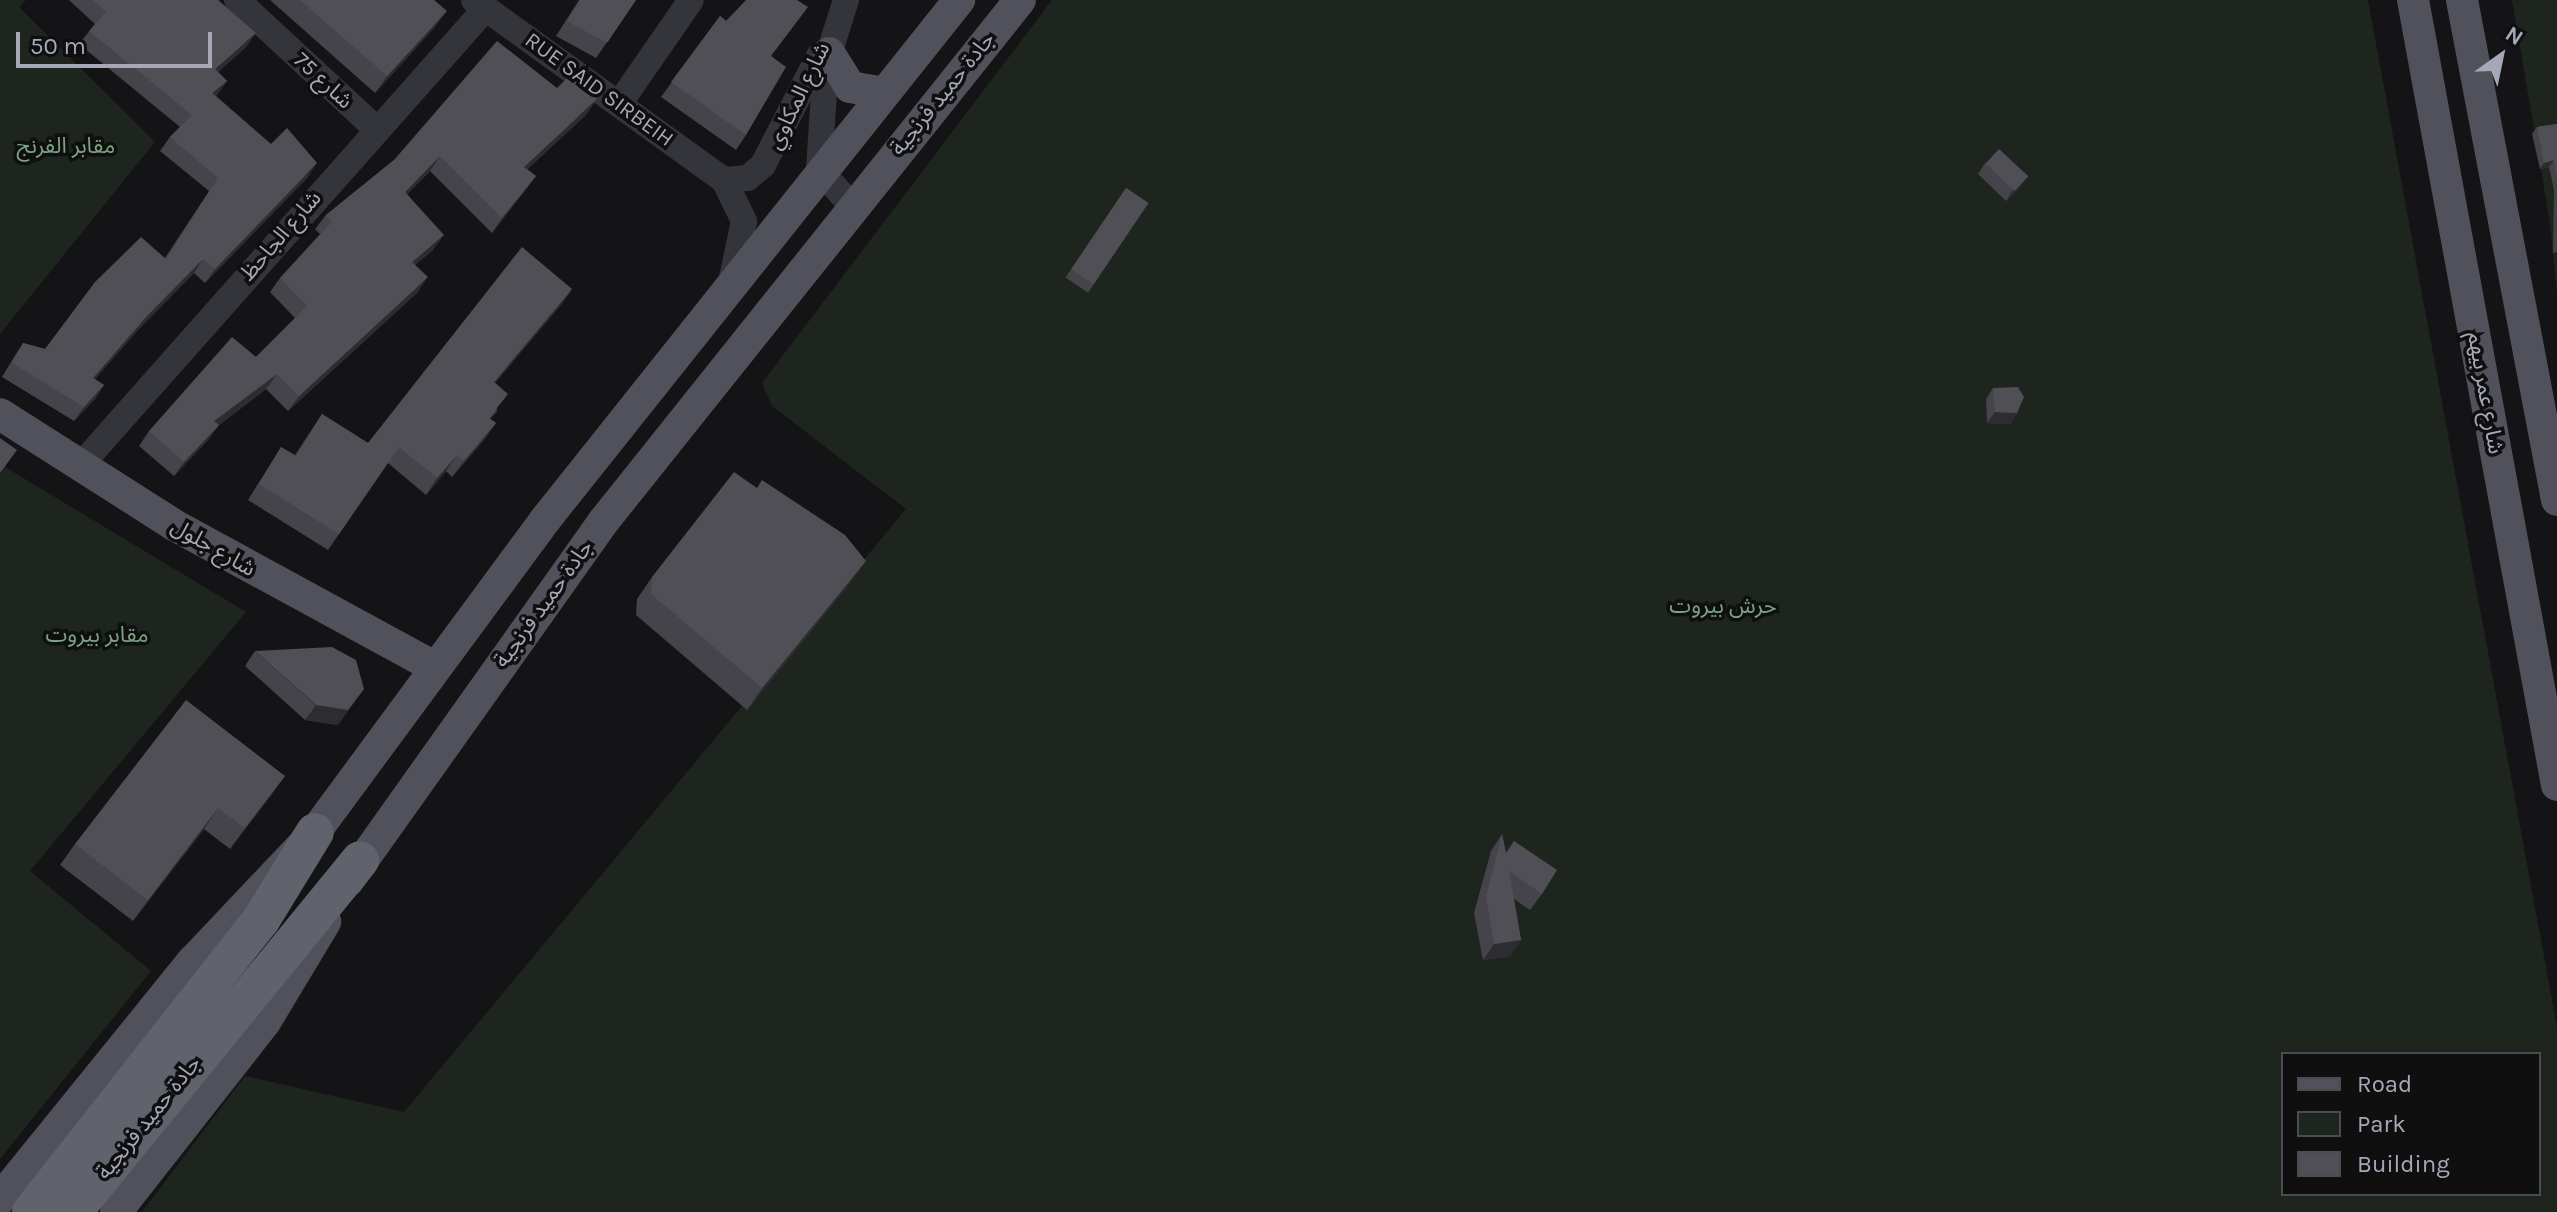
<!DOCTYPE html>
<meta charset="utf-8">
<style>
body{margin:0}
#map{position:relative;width:2557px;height:1212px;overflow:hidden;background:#141315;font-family:Karla,"Noto Sans Arabic",sans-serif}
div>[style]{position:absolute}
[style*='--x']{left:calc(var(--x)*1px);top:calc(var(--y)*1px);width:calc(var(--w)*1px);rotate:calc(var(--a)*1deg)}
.green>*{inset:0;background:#1e251f}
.minor>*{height:26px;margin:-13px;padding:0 13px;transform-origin:13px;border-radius:13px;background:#34353a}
.major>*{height:32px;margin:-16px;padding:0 16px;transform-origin:16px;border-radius:16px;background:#50515a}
.highway>*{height:38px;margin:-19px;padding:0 19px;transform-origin:19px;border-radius:19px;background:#60626c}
.wall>*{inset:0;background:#45444a;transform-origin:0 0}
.shaded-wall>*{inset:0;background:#2d2c30}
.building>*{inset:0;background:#504f56;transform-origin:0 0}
span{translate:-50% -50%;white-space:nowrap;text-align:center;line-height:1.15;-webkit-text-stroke:7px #0f0f10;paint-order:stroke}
.street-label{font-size:22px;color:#a5a8b6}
.park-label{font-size:22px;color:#7ba281}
.legend{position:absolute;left:2281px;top:1052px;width:260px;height:144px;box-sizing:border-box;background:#0f0f10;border:2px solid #4b4c52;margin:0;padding:10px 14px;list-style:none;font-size:24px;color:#a5a8b6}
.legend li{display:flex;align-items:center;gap:16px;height:40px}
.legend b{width:40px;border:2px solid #4b4c52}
.north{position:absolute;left:2461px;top:16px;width:80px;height:80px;-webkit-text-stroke:6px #0f0f10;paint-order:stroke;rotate:33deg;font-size:22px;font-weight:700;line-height:32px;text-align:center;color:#a5a8b6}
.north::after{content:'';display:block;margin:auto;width:28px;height:36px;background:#a5a8b6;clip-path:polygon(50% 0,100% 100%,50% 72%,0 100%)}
.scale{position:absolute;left:16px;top:32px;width:196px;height:36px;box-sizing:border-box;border:4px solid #a5a8b6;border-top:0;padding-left:10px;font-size:24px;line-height:28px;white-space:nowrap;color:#a5a8b6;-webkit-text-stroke:6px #0f0f10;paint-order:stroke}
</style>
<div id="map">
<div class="green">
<i style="clip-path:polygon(0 0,26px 0,19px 7px,155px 142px,0 334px)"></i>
<i style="clip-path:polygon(evenodd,1052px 0,2368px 0,2557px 1027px,2557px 1212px,142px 1212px,245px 1076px,404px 1112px,906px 509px,772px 406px,762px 383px,1052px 0,2283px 1054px,2539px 1054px,2539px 1194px,2283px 1194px,2283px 1054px)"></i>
<i style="clip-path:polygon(2512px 0,2557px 0,2557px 294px,2550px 223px)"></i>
<i style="clip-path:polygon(0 464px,246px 612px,30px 871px,151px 971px,0 1159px)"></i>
</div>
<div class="minor">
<i style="--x:237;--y:0;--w:188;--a:42.8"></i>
<i style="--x:474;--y:0;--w:308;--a:35.8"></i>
<i style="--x:724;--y:180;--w:46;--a:64"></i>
<i style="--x:744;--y:221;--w:58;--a:101.9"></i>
<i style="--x:846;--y:0;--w:66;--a:107.6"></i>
<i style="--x:826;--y:63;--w:106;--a:93.8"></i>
<i style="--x:819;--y:169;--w:50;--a:48.3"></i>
<i style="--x:619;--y:104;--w:126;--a:-55.3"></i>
<i style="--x:724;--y:180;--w:24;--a:-5"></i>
<i style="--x:748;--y:178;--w:20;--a:-41"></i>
<i style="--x:763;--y:165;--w:123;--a:-62.8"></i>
<i style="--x:80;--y:466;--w:612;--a:-48.44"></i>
</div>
<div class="major">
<i style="--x:2413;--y:0;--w:798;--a:79.61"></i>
<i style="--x:2462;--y:0;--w:509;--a:79.24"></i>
<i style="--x:829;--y:53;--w:40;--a:58"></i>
<i style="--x:850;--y:87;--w:35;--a:10"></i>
<i style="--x:0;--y:414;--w:206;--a:32.5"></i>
<i style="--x:174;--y:525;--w:296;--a:28.6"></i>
<i style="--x:348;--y:881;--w:440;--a:-54.6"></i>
<i style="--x:603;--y:522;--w:668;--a:-51.38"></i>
<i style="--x:0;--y:1199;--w:306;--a:-51"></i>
<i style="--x:193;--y:961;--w:178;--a:-46.6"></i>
<i style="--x:315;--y:832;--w:388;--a:-53.6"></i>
<i style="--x:545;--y:520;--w:665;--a:-51.47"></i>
<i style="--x:116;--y:1212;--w:241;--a:-51.9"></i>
<i style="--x:265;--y:1022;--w:117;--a:-59"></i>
</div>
<div class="highway">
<i style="--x:31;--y:1212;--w:372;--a:-51.8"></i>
<i style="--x:261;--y:920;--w:103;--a:-58.5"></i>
<i style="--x:73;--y:1212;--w:454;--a:-50.8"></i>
</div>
<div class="wall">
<i style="clip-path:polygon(69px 0,218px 0,247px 46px,218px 72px,227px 81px,216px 96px,308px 177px,205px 283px,194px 273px,137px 331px,95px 379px,104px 385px,95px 399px,74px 421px,2px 377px,14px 357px,23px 343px,45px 349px,165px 258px,209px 191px,160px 151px,170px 137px,180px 127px,79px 44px,95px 24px)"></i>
<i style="clip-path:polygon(270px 0,434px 0,435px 27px,375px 93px)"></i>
<i style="clip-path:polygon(579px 0,636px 0,596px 58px,556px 36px)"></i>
<i style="clip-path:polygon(720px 16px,772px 56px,746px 135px,736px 150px,661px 97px)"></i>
<i style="clip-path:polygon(587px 114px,527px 169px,536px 176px,492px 233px,430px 171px,407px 194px,433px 250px,415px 265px,418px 292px,288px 411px,266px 389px,219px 425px,208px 440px,174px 476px,139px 446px,149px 431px,256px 357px,295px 318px,270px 292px,280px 278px,320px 234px,315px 229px,326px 215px,394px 160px)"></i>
<i style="clip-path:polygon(2557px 124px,2557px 252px,2553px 253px,2554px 190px,2549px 167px,2540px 169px,2532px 134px,2537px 127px)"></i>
<i style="clip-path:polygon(1985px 163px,2020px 187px,2006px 201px,1978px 174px)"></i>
<i style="left:1126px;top:188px;width:27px;height:108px;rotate:34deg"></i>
<i style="clip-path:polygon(572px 289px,560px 306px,495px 383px,497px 411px,490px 419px,496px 423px,484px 440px,452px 477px,446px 471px,426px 495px,388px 463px,328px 550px,248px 500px,281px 447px,295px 455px,322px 414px,368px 443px)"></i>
<i style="clip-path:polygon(1993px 388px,2017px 413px,2010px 424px,1987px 423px,1986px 399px)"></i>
<i style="clip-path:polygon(652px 577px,851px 582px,747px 710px,636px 615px,637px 599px)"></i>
<i style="clip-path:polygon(255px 651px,338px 725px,305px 720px,245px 666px)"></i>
<i style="clip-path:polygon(285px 776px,230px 849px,204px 829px,133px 921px,60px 865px,75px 844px)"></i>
<i style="clip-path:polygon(1502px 834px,1506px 853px,1542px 894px,1530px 910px,1514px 899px,1521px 940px,1510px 956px,1483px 960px,1474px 913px,1491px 851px)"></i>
</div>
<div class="shaded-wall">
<i style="clip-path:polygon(447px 11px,435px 27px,375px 93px,387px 76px)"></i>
<i style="clip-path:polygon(256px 33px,247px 46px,206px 83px,215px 69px)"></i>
<i style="clip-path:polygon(227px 81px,218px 94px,203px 106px,212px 93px)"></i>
<i style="clip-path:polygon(597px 99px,587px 114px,514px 182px,524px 167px)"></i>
<i style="clip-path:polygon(440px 156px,430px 171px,394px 207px,405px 192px)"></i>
<i style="clip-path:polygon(2554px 160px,2549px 167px,2540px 169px,2544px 163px)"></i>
<i style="clip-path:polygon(317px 163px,308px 177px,205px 283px,215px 269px)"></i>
<i style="clip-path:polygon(536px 176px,525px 191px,492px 233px,502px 218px)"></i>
<i style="clip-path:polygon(2028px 176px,2020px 187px,2006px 201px,2013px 190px)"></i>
<i style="clip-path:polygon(444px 235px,433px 250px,402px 276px,412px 262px)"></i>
<i style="clip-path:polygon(203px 259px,194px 273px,137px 331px,84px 392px,93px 378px,146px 317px)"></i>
<i style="clip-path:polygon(428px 277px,418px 292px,288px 411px,299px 396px)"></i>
<i style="clip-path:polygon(572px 289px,560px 306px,482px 398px,494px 382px)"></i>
<i style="clip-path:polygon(277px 374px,266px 389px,204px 436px,214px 421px)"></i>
<i style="clip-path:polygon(104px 385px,95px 399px,74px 421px,84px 407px)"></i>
<i style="clip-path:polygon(1995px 412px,2017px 413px,2010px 424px,1987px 423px)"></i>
<i style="clip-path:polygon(496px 423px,484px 440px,452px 477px,464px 461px)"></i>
<i style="clip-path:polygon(219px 425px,208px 440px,174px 476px,184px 462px)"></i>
<i style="clip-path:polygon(457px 455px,446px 471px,426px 495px,437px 478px)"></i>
<i style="clip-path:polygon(866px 561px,851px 582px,747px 710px,762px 688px)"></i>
<i style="clip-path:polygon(364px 689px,338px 725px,305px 720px,316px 705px)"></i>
<i style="clip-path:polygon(285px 776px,270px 797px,230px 849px,245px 828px)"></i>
<i style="clip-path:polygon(218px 808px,204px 829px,133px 921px,148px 900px)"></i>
<i style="clip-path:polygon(1521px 940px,1510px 956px,1483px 960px,1494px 944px)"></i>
</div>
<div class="building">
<i style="clip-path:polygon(93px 0,218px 0,256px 33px,215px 69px,227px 81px,212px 93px,271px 144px,287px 128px,317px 163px,215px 269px,203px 259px,146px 317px,93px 378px,104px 385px,84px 407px,12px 363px,23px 343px,45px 349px,95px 282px,141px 237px,166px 259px,218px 178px,170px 137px,192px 115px,89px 31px,106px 12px)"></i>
<i style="clip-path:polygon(300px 0,434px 0,447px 11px,387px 76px)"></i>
<i style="clip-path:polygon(580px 0,636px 0,607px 43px,567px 21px)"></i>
<i style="clip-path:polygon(746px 0,797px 0,808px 7px,771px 56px,786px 67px,746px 135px,671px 82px,720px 16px,726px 21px)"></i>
<i style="clip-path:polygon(497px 41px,557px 88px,569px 76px,597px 99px,524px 167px,536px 176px,502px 218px,440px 156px,405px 192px,444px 235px,412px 262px,428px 277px,299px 396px,277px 374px,214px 421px,219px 425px,184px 462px,149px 431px,232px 337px,256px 357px,307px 306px,280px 278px,332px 222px,326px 215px,394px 160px)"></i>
<i style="clip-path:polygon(2557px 124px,2557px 177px,2554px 160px,2544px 163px,2537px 127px)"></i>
<i style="left:1999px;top:149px;width:40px;height:20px;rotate:43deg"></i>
<i style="left:1126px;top:188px;width:27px;height:98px;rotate:34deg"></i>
<i style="clip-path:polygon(522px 247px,572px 289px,494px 382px,508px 394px,489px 418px,496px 423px,464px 461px,457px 455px,437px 478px,399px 447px,339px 534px,259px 484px,281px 447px,296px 456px,322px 414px,368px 443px)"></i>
<i style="clip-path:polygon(2018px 387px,2024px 397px,2017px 413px,1995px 412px,1993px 388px)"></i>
<i style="clip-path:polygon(0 438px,17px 450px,0 473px)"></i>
<i style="clip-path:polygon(734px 472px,757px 488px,762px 480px,845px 535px,866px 561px,762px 688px,651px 594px,652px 577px)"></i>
<i style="clip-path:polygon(332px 647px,356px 660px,364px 689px,348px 710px,316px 705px,255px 651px)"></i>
<i style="clip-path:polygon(186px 700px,285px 776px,245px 828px,218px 808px,148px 900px,75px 844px)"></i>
<i style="clip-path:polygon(1502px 834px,1506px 853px,1514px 841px,1557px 870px,1542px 894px,1509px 871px,1521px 940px,1494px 944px,1486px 896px)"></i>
</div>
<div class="street-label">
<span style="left:323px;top:81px;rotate:43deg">شارع 75</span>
<span style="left:599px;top:90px;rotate:36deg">RUE SAID SIRBEIH</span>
<span style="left:943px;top:94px;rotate:-51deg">جادة حميد فرنجية</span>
<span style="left:799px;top:96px;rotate:-64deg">شارع المكاوي</span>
<span style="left:281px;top:236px;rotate:-49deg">شارع الجاحظ</span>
<span style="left:2485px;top:393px;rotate:80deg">شارع عمر بيهم</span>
<span style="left:213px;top:548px;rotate:30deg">شارع جلول</span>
<span style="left:544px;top:604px;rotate:-54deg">جادة حميد فرنجية</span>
<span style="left:149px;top:1118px;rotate:-51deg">جادة حميد فرنجية</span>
</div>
<div class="park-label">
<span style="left:66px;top:147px">مقابر الفرنج</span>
<span style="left:1723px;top:607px">حرش بيروت</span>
<span style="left:97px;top:636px">مقابر بيروت</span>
</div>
<ul class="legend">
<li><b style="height:10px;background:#50515a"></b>Road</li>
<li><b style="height:22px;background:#1e251f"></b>Park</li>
<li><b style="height:22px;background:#504f56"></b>Building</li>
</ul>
<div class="north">N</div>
<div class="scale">50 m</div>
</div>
